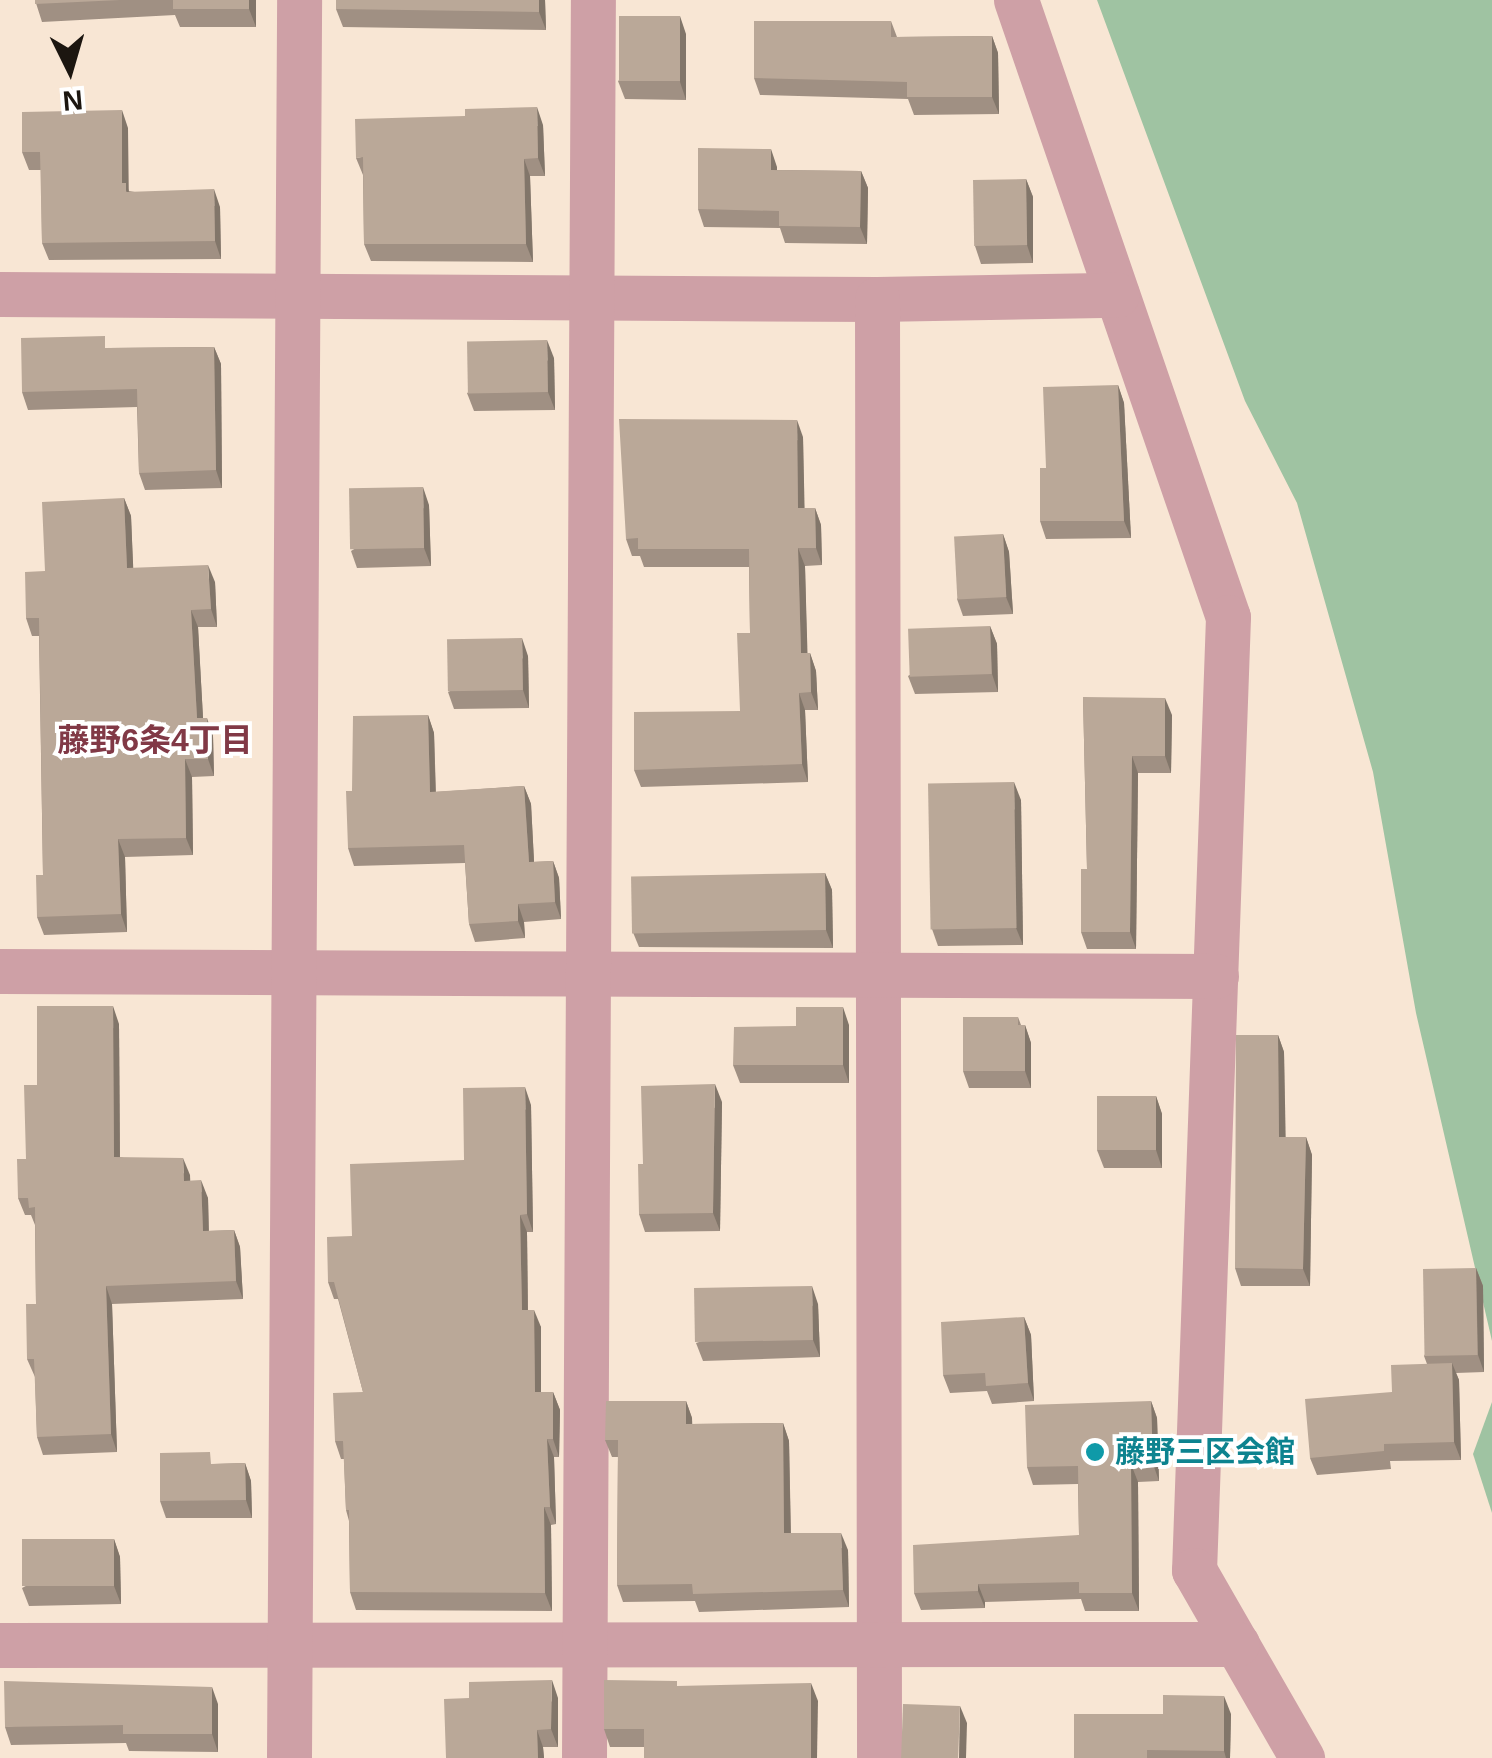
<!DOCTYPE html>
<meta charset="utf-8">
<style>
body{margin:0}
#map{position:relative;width:1492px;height:1758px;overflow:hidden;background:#f8e6d4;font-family:Helvetica,"Noto Sans JP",sans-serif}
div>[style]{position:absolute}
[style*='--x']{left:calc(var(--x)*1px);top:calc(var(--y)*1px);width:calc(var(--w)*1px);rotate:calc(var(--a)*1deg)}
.forest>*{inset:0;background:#9fc3a2}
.minor>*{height:45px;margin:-22.5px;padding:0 22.5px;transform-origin:22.5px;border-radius:22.5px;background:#cea0a6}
.wall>*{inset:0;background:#a09083}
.shaded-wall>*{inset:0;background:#82766a}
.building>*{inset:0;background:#baa898;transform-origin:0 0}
.dots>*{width:28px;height:28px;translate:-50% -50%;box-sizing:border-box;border:5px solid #fff;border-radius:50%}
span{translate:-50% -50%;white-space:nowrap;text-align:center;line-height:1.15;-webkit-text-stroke:8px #fff;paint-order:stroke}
.culture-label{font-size:30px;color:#0d838f;font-weight:700}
.left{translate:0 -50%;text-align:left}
.neighbourhood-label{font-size:32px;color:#813946;font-weight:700}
.north{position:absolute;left:20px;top:20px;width:100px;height:100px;-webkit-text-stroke:8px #fff;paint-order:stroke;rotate:175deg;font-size:28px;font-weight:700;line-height:40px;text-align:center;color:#1c1610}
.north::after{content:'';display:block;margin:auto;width:35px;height:45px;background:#1c1610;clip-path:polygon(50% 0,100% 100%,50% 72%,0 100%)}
</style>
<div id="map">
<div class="forest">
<i style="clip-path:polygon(1097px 0,1492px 0,1492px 1341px,1416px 1013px,1373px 772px,1297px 503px,1245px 401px)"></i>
<i style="clip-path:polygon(1492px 1402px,1492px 1513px,1473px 1454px)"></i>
</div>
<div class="minor">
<i style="--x:1016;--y:0;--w:652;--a:71.04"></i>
<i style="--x:1228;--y:617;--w:954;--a:92.04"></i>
<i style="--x:1194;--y:1570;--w:217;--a:60.1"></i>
<i style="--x:0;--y:294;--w:877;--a:0.33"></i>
<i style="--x:877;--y:299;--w:240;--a:-1"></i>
<i style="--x:877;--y:299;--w:1459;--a:89.92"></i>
<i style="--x:0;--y:971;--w:1216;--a:0.24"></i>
<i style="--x:0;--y:1645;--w:1237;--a:-0.05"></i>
<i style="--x:289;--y:1758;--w:1758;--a:-89.67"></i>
<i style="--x:584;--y:1758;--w:1758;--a:-89.71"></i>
</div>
<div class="wall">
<i style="clip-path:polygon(35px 0,256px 0,256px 27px,180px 27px,175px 15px,42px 22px)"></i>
<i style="clip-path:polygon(336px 0,545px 0,546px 30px,343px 27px,336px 9px)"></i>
<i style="clip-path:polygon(891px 21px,897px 37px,992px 36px,998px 53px,999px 114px,914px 115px,908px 99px,760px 95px,754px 78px)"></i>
<i style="clip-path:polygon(686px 34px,686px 100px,625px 99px,618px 81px)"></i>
<i style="clip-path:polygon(543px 125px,545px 176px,530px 176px,533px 262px,371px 261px,364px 244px,363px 175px,356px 158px)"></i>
<i style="clip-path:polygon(128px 128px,129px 191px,220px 207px,221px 259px,49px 260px,42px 243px,41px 170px,29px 170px,22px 152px)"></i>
<i style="clip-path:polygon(777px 167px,777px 170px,861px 171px,868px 188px,867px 244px,785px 243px,780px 228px,704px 227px,698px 209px)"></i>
<i style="clip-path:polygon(1026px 179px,1033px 197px,1033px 263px,981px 264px,975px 246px)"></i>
<i style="clip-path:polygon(214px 347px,221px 364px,222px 488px,145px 490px,139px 473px,137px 407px,28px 410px,22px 392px,109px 348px)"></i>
<i style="clip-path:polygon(554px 358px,555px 410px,474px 411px,467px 393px)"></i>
<i style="clip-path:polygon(1118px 385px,1124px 403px,1131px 538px,1046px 539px,1040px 521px,1046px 468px)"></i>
<i style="clip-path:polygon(803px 437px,804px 508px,815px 508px,821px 525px,822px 565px,805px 566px,807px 653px,810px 653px,816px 671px,818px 710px,805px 710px,808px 782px,641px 787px,634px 770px,740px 711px,750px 633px,749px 567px,644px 567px,640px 556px,632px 556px,626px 539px)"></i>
<i style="clip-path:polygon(124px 498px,131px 516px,133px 568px,215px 582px,217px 627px,198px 627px,203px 718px,213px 736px,214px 776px,192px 777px,193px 855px,125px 857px,127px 932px,44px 935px,37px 917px,43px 875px,39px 636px,32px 636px,26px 618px,45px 571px)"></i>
<i style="clip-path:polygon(429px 505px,431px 566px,357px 568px,351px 551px)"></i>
<i style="clip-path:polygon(1003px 534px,1009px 552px,1013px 614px,963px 616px,957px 599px)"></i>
<i style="clip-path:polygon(990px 626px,997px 644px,998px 692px,915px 694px,908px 676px)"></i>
<i style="clip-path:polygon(528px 656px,529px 708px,454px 709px,448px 692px)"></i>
<i style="clip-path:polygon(1083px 697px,1172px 715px,1171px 773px,1138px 773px,1136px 949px,1087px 949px,1081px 932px,1087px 869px)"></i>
<i style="clip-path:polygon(428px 715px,434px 733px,436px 792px,524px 786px,531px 804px,534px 862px,553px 861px,559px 878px,561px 919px,524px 922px,525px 938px,475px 942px,469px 924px,465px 863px,354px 866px,348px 848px,352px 791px)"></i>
<i style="clip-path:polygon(1021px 800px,1023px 945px,938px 946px,932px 929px)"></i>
<i style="clip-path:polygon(825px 873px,832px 890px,833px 948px,639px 947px,632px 930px)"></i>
<i style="clip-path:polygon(1018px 1017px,1021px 1025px,1025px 1025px,1031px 1043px,1031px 1088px,969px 1088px,963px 1071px)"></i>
<i style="clip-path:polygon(119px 1024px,120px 1157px,190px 1175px,190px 1181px,208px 1198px,209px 1231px,234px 1230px,240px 1247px,243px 1299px,112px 1304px,117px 1452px,43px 1455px,37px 1437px,35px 1377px,27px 1359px,36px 1304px,35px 1225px,31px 1215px,25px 1215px,18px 1198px,26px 1159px,37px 1085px)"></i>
<i style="clip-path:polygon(849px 1025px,849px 1083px,740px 1083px,733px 1065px,796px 1026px)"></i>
<i style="clip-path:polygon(1278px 1035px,1284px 1052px,1285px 1137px,1306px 1137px,1312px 1155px,1310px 1286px,1241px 1286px,1235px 1268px)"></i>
<i style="clip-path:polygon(1156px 1096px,1162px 1114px,1162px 1168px,1104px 1168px,1097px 1150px)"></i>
<i style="clip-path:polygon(722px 1102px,720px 1231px,645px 1232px,639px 1214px,643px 1164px)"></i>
<i style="clip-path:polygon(531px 1105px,533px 1232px,527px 1232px,528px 1310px,541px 1327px,541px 1392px,553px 1392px,560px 1410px,559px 1457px,554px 1457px,556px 1524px,551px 1525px,552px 1611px,356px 1610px,350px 1592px,349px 1521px,346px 1510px,344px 1459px,341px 1459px,335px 1441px,363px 1392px,338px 1299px,334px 1299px,328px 1282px,352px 1236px,464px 1160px)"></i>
<i style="clip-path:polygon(1476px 1268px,1483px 1286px,1484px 1372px,1456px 1373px,1459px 1380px,1461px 1460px,1390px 1461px,1391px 1469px,1317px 1475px,1310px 1458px,1427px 1364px,1424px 1356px)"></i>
<i style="clip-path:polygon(818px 1304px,820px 1357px,703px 1361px,696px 1343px)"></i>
<i style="clip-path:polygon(1024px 1317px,1031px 1335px,1034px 1401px,992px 1404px,987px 1391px,950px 1393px,943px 1375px)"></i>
<i style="clip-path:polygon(686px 1401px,692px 1418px,692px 1424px,783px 1423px,789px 1441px,791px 1533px,848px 1550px,849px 1607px,699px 1612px,695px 1601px,623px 1602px,617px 1585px,618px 1457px,612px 1457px,605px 1440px)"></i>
<i style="clip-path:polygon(1151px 1401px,1157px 1418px,1159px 1481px,1138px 1482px,1139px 1611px,1085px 1611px,1081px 1599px,985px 1602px,985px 1608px,921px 1610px,914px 1593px,1079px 1535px,1078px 1484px,1033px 1485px,1027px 1467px)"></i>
<i style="clip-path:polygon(245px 1463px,251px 1481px,252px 1518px,166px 1518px,160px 1501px,214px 1464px)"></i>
<i style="clip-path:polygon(114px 1539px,120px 1557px,121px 1604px,29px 1606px,22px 1588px)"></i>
<i style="clip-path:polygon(679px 1686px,818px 1701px,644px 1747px,610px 1747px,604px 1729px)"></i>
<i style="clip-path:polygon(558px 1698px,558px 1747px,543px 1747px,544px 1758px,446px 1758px)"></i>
<i style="clip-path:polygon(218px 1704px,218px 1752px,129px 1751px,126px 1743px,11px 1745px,5px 1727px)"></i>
<i style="clip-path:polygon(1231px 1714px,1230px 1758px,1074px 1758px)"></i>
</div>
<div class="shaded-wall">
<i style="clip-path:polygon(249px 0,256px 0,256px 27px,249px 9px)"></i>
<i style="clip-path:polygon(539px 0,545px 0,546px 30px,539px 12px)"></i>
<i style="clip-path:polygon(680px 16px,686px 34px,686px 100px,680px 82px)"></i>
<i style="clip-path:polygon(992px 36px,998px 53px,999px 114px,992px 97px)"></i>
<i style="clip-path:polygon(537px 107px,543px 125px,545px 176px,538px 158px)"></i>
<i style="clip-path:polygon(122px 110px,128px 128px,128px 189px,132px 201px,122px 183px)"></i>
<i style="clip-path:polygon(771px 149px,777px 167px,777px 187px,771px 170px)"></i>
<i style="clip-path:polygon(524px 159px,530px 176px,533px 262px,526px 244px)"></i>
<i style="clip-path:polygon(861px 171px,868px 188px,867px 244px,860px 227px)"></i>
<i style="clip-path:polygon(1026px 179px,1033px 197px,1033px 263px,1027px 245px)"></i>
<i style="clip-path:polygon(214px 189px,220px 207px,221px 259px,215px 241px)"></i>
<i style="clip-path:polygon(547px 340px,554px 358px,555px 410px,548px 392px)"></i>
<i style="clip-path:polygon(214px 347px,221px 364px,222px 488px,216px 470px)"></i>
<i style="clip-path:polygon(1118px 385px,1124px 403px,1131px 538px,1124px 521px)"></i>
<i style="clip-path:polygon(797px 420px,803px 437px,805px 526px,798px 508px)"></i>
<i style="clip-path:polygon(423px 487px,429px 505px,431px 566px,424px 548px)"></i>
<i style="clip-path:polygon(124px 498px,131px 516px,134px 586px,127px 568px)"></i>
<i style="clip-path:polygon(815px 508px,821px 525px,822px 565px,816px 548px)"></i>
<i style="clip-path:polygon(1003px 534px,1009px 552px,1013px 614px,1006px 597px)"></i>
<i style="clip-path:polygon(798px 548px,805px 566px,808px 671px,801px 653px)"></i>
<i style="clip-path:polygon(208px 565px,215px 582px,217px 627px,211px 609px)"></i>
<i style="clip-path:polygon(191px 610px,198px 627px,204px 736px,197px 718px)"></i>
<i style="clip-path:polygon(990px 626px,997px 644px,998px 692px,992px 674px)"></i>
<i style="clip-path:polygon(522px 638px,528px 656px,529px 708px,523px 690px)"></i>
<i style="clip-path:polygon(810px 653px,816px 671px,818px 710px,811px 692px)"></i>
<i style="clip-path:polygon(799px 693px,805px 710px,808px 782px,802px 764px)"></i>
<i style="clip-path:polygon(1165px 698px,1172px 715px,1171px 773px,1165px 756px)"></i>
<i style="clip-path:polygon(428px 715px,434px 733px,436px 810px,430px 792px)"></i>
<i style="clip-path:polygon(207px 718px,213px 736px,214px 776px,208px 759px)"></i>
<i style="clip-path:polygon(1132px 756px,1138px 773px,1136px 949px,1130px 932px)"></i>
<i style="clip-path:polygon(185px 759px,192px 777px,193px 855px,186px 838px)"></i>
<i style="clip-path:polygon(1014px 782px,1021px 800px,1023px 945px,1016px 928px)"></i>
<i style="clip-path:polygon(524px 786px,531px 804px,535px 880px,529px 862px)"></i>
<i style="clip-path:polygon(118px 839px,125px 857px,127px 932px,121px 914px)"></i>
<i style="clip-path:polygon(553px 861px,559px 878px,561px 919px,555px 902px)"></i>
<i style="clip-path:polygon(825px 873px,832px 890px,833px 948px,826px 930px)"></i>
<i style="clip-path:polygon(518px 904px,524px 922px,525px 938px,518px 921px)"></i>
<i style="clip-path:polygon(113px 1006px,119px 1024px,120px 1174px,114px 1157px)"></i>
<i style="clip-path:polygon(843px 1007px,849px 1025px,849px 1083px,843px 1065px)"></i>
<i style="clip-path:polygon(1025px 1025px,1031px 1043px,1031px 1088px,1025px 1071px)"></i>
<i style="clip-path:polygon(1278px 1035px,1284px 1052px,1286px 1154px,1279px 1137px)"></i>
<i style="clip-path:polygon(715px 1084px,722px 1102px,720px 1231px,713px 1213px)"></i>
<i style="clip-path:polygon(525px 1087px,531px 1105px,533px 1232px,527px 1214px)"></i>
<i style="clip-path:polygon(1156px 1096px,1162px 1114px,1162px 1168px,1156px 1150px)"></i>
<i style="clip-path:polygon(1306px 1137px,1312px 1155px,1310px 1286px,1303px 1269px)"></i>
<i style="clip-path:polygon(183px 1158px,190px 1175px,191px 1199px,184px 1181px)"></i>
<i style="clip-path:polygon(201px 1180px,208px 1198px,209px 1249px,203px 1231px)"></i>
<i style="clip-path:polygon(520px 1215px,527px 1232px,528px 1327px,522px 1310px)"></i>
<i style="clip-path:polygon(234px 1230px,240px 1247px,243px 1299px,236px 1281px)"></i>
<i style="clip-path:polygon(1476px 1268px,1483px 1286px,1484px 1372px,1478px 1355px)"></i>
<i style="clip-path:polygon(106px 1286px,112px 1304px,117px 1452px,111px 1434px)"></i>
<i style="clip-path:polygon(812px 1286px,818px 1304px,820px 1357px,813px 1340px)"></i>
<i style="clip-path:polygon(534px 1310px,541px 1327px,541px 1410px,535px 1392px)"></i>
<i style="clip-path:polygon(1024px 1317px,1031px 1335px,1034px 1401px,1028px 1383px)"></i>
<i style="clip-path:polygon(1452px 1363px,1459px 1380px,1461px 1460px,1454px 1442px)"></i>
<i style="clip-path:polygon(553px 1392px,560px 1410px,559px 1457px,553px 1439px)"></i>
<i style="clip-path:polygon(686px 1401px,692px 1418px,693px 1441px,686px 1424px)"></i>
<i style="clip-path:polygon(1151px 1401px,1157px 1418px,1159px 1481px,1153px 1464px)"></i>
<i style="clip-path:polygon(783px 1423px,789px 1441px,791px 1551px,784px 1533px)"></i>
<i style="clip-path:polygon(547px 1439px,554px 1457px,556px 1524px,550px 1507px)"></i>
<i style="clip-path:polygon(245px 1463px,251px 1481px,252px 1518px,246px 1500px)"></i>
<i style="clip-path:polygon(1131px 1464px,1138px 1482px,1139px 1611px,1132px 1593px)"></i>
<i style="clip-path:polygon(544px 1507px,551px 1525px,552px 1611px,545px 1593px)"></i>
<i style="clip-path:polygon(841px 1533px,848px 1550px,849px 1607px,843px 1590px)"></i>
<i style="clip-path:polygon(114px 1539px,120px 1557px,121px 1604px,114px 1586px)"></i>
<i style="clip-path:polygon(978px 1584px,985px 1602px,985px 1608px,978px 1591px)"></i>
<i style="clip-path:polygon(552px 1680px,558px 1698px,558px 1747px,551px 1729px)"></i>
<i style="clip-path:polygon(811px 1683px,818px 1701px,817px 1758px,811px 1758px)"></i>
<i style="clip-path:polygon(212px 1687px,218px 1704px,218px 1752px,212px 1734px)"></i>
<i style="clip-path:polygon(1224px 1696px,1231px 1714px,1230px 1758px,1226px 1758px,1224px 1751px)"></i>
<i style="clip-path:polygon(960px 1706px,967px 1723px,966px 1758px,959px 1758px)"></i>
<i style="clip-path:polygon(537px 1730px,543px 1747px,544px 1758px,538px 1758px)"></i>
</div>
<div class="building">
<i style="clip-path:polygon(35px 0,120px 0,35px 4px)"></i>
<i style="left:173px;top:0;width:76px;height:9px"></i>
<i style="clip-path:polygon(336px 0,539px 0,539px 12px,336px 9px)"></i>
<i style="left:619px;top:16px;width:61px;height:65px"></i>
<i style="clip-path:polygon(754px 21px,891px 21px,891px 37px,992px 36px,992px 97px,907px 97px,907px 82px,754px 78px)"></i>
<i style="clip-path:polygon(537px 107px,538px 158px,524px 159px,526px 244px,364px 244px,363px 157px,356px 158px,355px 119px,465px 116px,465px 109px)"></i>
<i style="clip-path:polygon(122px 110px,122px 183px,126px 183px,126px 192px,214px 189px,215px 241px,42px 243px,40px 152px,22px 152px,22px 112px)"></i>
<i style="clip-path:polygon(698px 148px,771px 149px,771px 170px,861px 171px,860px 227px,779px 226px,779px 211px,698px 209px)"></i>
<i style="left:1026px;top:179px;width:66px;height:53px;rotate:89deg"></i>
<i style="clip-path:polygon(105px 336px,105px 348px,214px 347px,216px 470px,139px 473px,137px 389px,22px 392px,21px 338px)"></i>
<i style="left:547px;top:340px;width:52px;height:80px;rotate:89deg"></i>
<i style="clip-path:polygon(1118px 385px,1124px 521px,1040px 521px,1040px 468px,1046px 468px,1043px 387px)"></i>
<i style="clip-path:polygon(619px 419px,797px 420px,798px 508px,815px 508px,816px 548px,798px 548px,801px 653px,810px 653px,811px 692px,799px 693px,802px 764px,634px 770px,634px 712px,740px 711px,737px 633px,750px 633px,749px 549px,638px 549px,638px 538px,626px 539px)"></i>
<i style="left:423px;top:487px;width:61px;height:74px;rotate:89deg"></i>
<i style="clip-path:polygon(124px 498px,127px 568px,208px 565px,211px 609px,191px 610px,197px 718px,207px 718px,208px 759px,185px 759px,186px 838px,118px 839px,121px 914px,37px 917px,36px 875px,43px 875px,39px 618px,26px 618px,25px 572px,45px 571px,42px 502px)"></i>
<i style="left:1003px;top:534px;width:63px;height:49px;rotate:87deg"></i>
<i style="left:990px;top:626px;width:48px;height:82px;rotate:88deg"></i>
<i style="left:522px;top:638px;width:52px;height:75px;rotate:89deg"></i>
<i style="clip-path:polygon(1083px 697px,1165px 698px,1165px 756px,1132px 756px,1130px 932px,1081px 932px,1081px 869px,1087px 869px)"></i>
<i style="clip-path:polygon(428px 715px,430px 792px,524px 786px,529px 862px,553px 861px,555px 902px,518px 904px,518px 921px,469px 924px,464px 845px,348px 848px,346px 791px,352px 791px,353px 716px)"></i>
<i style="left:1014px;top:782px;width:146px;height:86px;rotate:89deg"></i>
<i style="left:825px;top:873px;width:57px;height:194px;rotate:89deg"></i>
<i style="clip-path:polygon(37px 1006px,113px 1006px,114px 1157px,183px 1158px,184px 1181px,201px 1180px,203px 1231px,234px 1230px,236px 1281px,106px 1286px,111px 1434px,37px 1437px,34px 1359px,27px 1359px,26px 1304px,36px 1304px,35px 1207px,29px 1208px,28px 1198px,18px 1198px,17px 1159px,26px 1159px,24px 1085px,37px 1085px)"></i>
<i style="clip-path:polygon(796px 1007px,843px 1007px,843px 1065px,733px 1065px,734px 1027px,796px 1026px)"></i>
<i style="clip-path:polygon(963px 1017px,1018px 1017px,1018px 1025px,1025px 1025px,1025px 1071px,963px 1071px)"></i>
<i style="clip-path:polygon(1236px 1035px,1278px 1035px,1279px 1137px,1306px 1137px,1303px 1269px,1235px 1268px)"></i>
<i style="clip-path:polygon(715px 1084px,713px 1213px,639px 1214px,638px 1164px,643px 1164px,641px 1086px)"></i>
<i style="clip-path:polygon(525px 1087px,527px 1214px,520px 1215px,522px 1310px,534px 1310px,535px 1392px,553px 1392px,553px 1439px,547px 1439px,550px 1507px,544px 1507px,545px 1593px,350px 1592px,349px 1510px,346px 1510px,343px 1441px,335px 1441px,333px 1393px,363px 1392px,334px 1282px,328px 1282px,327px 1237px,352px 1236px,350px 1164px,464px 1160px,463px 1088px)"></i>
<i style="left:1097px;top:1096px;width:59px;height:54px"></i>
<i style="left:1476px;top:1268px;width:87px;height:53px;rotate:89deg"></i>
<i style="left:812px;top:1286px;width:54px;height:118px;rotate:89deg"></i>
<i style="clip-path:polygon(1024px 1317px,1028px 1383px,986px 1386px,985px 1373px,943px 1375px,941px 1322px)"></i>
<i style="clip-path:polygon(1452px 1363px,1454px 1442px,1384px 1444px,1384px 1451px,1310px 1458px,1305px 1399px,1392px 1392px,1391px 1365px)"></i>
<i style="clip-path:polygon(606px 1401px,686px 1401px,686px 1424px,783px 1423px,784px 1533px,841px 1533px,843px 1590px,693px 1594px,692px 1584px,617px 1585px,618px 1440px,605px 1440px)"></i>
<i style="clip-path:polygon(1151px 1401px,1153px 1464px,1131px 1464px,1132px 1593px,1079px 1593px,1079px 1582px,978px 1584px,978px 1591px,914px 1593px,913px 1545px,1079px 1535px,1078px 1466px,1027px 1467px,1025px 1405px)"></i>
<i style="clip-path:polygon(210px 1452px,211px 1464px,245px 1463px,246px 1500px,160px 1501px,160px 1453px)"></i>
<i style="left:114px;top:1539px;width:47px;height:92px;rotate:90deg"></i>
<i style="clip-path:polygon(552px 1680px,551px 1729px,537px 1730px,538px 1758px,446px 1758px,444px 1699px,469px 1698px,469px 1682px)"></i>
<i style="clip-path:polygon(604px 1680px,677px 1681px,677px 1686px,811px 1683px,811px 1758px,644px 1758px,644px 1729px,604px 1729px)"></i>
<i style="clip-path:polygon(4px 1681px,212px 1687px,212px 1734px,123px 1734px,123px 1725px,5px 1727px)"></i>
<i style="clip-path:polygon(1163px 1695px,1224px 1696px,1224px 1751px,1147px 1750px,1147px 1758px,1074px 1758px,1074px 1714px,1163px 1714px)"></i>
<i style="left:903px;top:1704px;width:57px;height:54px;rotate:2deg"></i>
</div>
<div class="dots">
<i style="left:1095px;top:1452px;background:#0f9aa8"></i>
</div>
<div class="culture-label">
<span class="left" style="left:1115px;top:1452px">藤野三区会館</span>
</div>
<div class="neighbourhood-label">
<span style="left:155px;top:740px">藤野6条4丁目</span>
</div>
<div class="north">N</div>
</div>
